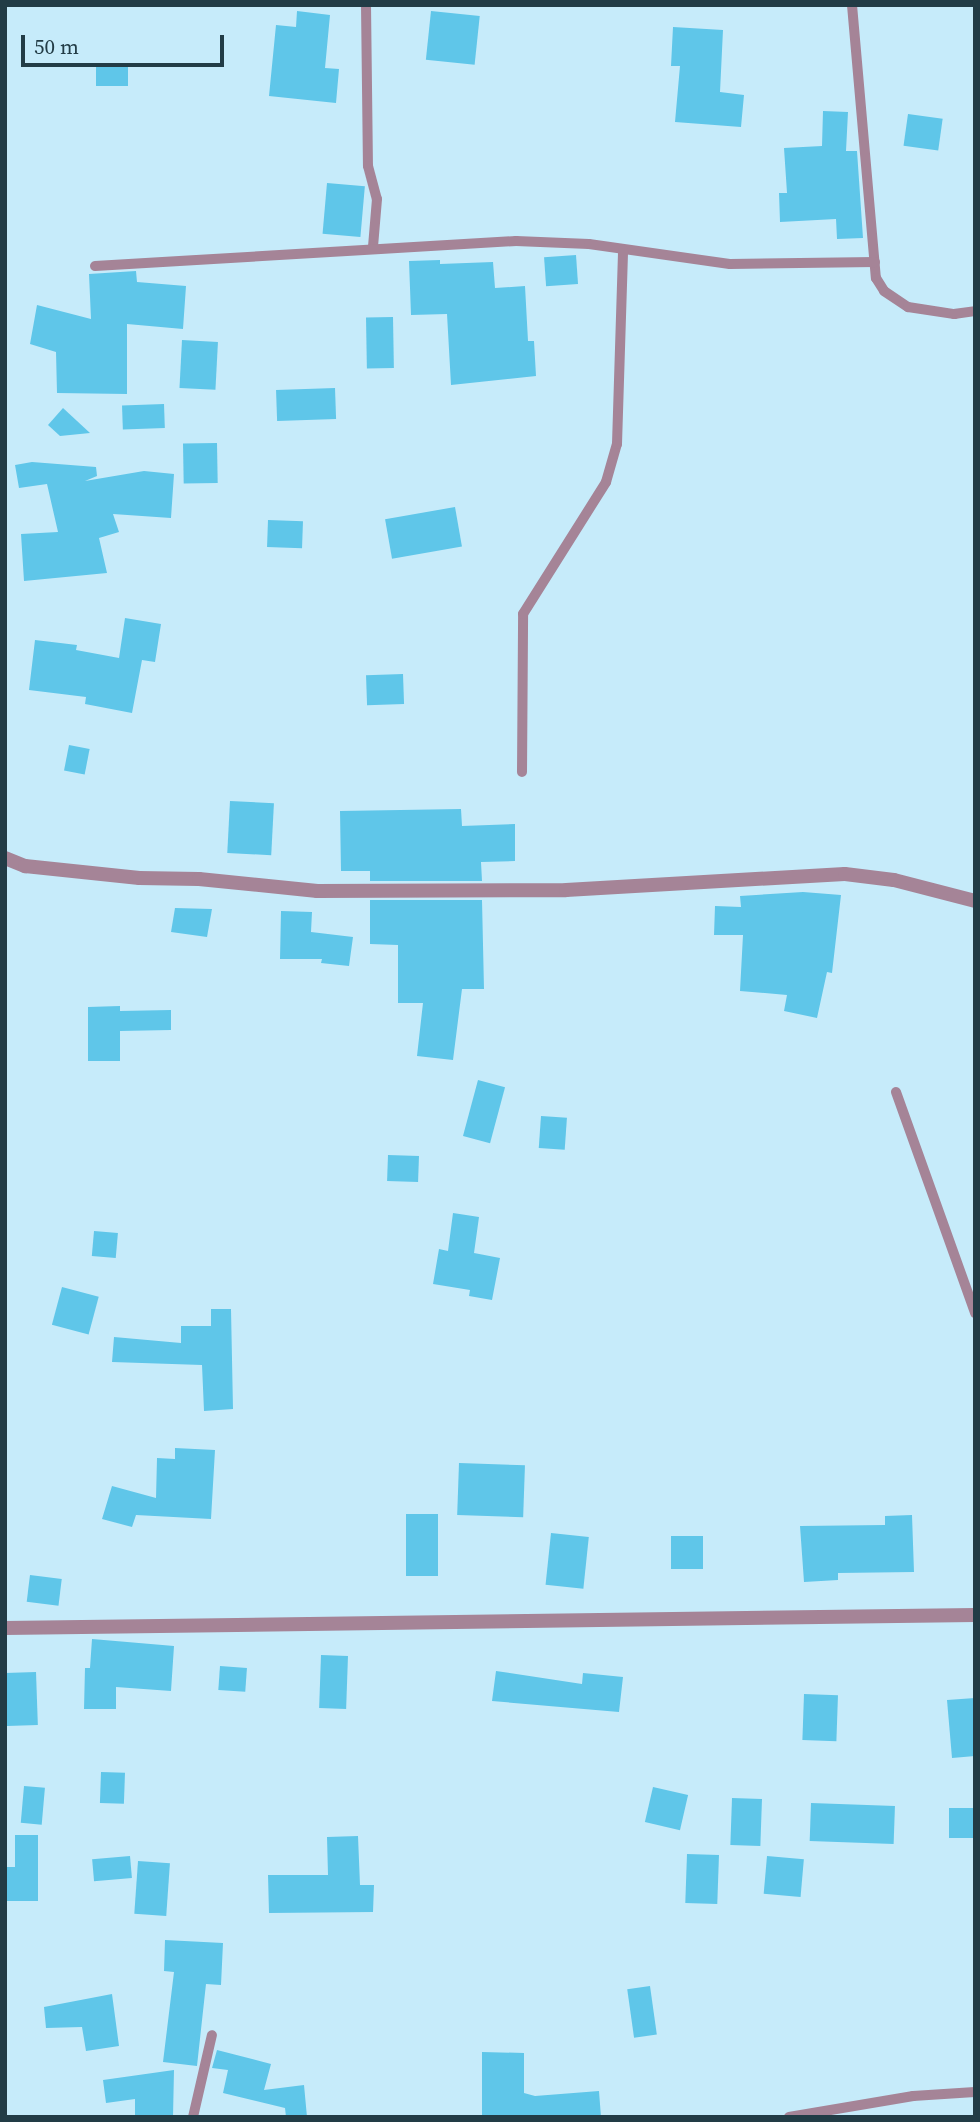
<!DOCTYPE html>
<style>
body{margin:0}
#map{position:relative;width:980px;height:2122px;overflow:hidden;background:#c6ebfa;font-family:"Source Serif 4",serif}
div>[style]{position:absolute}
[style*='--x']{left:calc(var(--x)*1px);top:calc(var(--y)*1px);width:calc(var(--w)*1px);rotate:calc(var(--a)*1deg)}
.building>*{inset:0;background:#5fc6e9;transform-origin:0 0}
.lane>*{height:10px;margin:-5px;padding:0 5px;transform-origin:5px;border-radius:5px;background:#a58497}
.street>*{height:14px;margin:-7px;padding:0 7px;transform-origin:7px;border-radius:7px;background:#a58497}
span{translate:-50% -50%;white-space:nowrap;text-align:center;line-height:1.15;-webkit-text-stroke:5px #c6ebfa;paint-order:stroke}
.frame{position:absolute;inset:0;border:7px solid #223c46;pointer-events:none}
.scale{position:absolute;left:21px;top:35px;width:203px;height:32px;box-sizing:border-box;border:4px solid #223c46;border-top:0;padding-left:9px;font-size:21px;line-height:24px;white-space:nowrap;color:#223c46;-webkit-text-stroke:5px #c6ebfa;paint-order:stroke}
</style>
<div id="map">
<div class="building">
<i style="clip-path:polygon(297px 11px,330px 15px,325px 68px,339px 69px,336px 103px,269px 96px,276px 25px,296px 27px)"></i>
<i style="left:431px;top:11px;width:49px;height:49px;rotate:6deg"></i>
<i style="clip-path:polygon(673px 27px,723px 30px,720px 92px,744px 95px,741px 127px,675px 122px,680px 66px,671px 66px)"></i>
<i style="left:96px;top:63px;width:32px;height:23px"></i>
<i style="clip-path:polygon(823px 111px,848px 112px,846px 151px,857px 151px,863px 238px,837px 239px,836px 219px,780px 222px,779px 193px,787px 193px,784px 148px,822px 146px)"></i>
<i style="left:908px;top:114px;width:35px;height:32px;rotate:8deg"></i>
<i style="left:327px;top:183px;width:38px;height:51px;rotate:5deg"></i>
<i style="left:576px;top:255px;width:29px;height:32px;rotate:86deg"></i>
<i style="clip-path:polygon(440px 260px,440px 264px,493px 262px,495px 288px,525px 286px,528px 341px,534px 341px,536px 376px,451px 385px,447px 314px,411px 315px,409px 261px)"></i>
<i style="clip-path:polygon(136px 271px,137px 282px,186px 286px,183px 329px,127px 324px,127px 394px,57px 393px,56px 352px,30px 344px,37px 305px,91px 319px,89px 274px)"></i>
<i style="left:393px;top:317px;width:51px;height:27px;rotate:89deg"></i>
<i style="left:182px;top:340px;width:36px;height:48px;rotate:3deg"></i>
<i style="left:335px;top:388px;width:31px;height:59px;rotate:88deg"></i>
<i style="left:164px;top:404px;width:24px;height:42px;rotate:88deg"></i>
<i style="clip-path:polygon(63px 408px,90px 433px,60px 436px,48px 425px)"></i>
<i style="left:217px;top:443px;width:40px;height:34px;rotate:89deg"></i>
<i style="clip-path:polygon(32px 462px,96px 467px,97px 476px,85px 481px,144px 471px,174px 474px,171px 518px,113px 514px,119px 532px,99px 538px,107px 573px,24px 581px,21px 534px,58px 532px,47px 484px,19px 488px,15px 465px)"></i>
<i style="left:455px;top:507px;width:40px;height:71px;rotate:80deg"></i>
<i style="left:268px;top:520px;width:35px;height:27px;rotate:2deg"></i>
<i style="clip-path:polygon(125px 618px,161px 624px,155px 662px,142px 660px,132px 713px,85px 704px,86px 697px,29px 690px,35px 640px,77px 645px,76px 650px,119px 658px)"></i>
<i style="left:403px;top:674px;width:30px;height:37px;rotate:88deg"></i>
<i style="left:69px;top:745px;width:21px;height:26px;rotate:11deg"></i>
<i style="left:230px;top:801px;width:44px;height:52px;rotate:3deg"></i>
<i style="clip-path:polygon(461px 809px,462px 826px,515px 824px,515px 861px,481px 862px,482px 881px,370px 881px,370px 871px,341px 871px,340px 811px)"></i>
<i style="clip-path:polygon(803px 892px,841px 895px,832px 973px,827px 972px,817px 1018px,784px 1011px,787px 995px,740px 991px,743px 935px,714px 935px,715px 906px,741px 907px,740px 896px)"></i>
<i style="clip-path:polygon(370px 900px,482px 900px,484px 989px,462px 989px,453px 1060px,417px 1056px,423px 1003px,398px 1003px,398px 945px,370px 944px)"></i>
<i style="clip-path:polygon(175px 908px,212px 909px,207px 937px,171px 932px)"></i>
<i style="clip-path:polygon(281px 911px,312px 912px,311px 932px,353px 937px,349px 966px,321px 963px,322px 959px,280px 959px)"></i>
<i style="clip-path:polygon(120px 1006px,120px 1011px,171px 1010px,171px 1030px,120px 1031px,120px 1061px,88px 1061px,88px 1007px)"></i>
<i style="left:478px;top:1080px;width:28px;height:58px;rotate:15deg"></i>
<i style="left:541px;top:1116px;width:26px;height:32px;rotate:4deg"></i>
<i style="left:388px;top:1155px;width:31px;height:26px;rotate:2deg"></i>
<i style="clip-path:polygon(453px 1213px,479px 1217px,474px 1253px,500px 1258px,492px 1300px,469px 1296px,470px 1290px,433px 1284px,439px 1249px,448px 1251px)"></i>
<i style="left:94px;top:1231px;width:24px;height:25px;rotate:5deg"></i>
<i style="left:62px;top:1287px;width:38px;height:39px;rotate:15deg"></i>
<i style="clip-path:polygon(211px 1309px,231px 1309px,233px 1409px,204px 1411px,202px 1365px,112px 1362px,114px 1337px,181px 1343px,181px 1326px,211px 1326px)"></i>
<i style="clip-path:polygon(175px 1448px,215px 1450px,211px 1519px,136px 1515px,132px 1527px,102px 1519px,112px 1486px,156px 1498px,157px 1458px,175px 1459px)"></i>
<i style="left:459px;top:1463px;width:66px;height:52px;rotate:2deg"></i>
<i style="left:406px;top:1514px;width:32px;height:62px"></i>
<i style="clip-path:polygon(912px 1515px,914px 1572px,838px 1573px,838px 1580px,804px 1582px,800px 1526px,885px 1525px,885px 1516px)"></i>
<i style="left:551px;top:1533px;width:38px;height:52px;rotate:6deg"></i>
<i style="left:671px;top:1536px;width:32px;height:33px"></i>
<i style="left:30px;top:1575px;width:32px;height:27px;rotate:7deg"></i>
<i style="clip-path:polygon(92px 1639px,174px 1646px,171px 1691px,116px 1687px,116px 1709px,84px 1709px,85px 1668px,90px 1668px)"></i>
<i style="left:321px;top:1655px;width:27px;height:53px;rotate:2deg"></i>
<i style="left:220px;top:1666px;width:27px;height:24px;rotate:4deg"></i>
<i style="clip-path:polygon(496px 1671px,582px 1684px,583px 1673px,623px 1677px,619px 1712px,492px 1701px)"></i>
<i style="left:36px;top:1672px;width:53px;height:31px;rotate:88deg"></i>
<i style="left:804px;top:1694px;width:34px;height:46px;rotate:2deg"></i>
<i style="clip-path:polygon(975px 1698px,975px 1756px,952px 1758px,947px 1700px)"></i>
<i style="left:101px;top:1772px;width:24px;height:31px;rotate:2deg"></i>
<i style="left:24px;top:1786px;width:21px;height:37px;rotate:5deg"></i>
<i style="left:653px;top:1787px;width:36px;height:36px;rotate:13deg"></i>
<i style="left:732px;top:1798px;width:30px;height:47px;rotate:2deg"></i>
<i style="left:811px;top:1803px;width:84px;height:38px;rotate:2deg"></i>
<i style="left:975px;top:1808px;width:30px;height:26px;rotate:90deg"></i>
<i style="clip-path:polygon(15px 1835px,38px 1835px,38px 1901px,5px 1901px,5px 1867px,15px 1867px)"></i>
<i style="clip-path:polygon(358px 1836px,360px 1885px,374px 1885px,373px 1912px,269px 1913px,268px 1875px,328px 1875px,327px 1837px)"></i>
<i style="left:687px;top:1854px;width:32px;height:49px;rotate:2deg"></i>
<i style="left:130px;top:1856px;width:22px;height:38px;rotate:85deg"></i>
<i style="left:767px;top:1856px;width:37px;height:38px;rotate:5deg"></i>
<i style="left:138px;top:1861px;width:32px;height:53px;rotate:4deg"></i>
<i style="clip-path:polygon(165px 1940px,223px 1943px,221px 1985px,206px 1984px,197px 2066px,163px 2062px,174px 1972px,164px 1971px)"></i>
<i style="left:650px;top:1986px;width:49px;height:23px;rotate:82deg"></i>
<i style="clip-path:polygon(112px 1994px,119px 2046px,86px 2051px,82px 2027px,46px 2028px,44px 2007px)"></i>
<i style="clip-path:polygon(217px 2050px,271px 2064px,264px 2090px,304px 2085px,307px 2117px,286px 2117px,285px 2108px,223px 2093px,228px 2070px,212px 2068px)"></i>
<i style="clip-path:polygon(482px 2052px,524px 2053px,524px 2093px,535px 2096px,599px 2091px,601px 2117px,482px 2117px)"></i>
<i style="clip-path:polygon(174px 2070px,173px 2117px,135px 2116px,135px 2099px,106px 2103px,103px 2080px)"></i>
</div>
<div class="lane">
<i style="--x:366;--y:5;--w:161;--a:89.3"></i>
<i style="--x:368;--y:166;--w:34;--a:75"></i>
<i style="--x:377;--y:199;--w:48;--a:94.8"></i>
<i style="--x:852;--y:5;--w:274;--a:85"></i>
<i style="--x:876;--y:278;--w:15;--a:58"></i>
<i style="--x:884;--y:291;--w:29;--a:34"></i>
<i style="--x:908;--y:307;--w:47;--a:8.7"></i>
<i style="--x:954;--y:314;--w:21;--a:-8"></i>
<i style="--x:95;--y:266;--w:422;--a:-3.4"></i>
<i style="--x:516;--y:241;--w:73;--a:2.4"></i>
<i style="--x:589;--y:244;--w:142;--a:8.1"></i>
<i style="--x:730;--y:264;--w:145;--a:-0.8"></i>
<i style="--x:522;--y:772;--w:158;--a:-89.6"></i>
<i style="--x:523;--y:614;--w:156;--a:-57.8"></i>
<i style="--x:606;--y:482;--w:40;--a:-74"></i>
<i style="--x:617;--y:444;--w:194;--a:-88.2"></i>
<i style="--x:896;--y:1092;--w:235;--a:70.3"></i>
<i style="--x:193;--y:2117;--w:84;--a:-77"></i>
<i style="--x:789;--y:2117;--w:126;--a:-9.6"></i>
<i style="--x:913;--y:2096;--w:62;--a:-3.7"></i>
</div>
<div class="street">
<i style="--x:5;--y:858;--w:22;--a:22"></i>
<i style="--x:25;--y:866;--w:115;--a:6"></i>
<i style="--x:139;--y:878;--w:60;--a:1"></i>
<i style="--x:199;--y:879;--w:119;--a:5.8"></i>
<i style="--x:317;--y:891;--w:249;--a:-0.2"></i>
<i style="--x:566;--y:890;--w:279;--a:-3.3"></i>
<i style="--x:845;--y:874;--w:49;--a:7"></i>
<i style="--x:894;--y:880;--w:84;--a:14.5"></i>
<i style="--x:5;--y:1628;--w:970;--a:-0.77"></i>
</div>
<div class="frame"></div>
<div class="scale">50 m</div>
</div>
